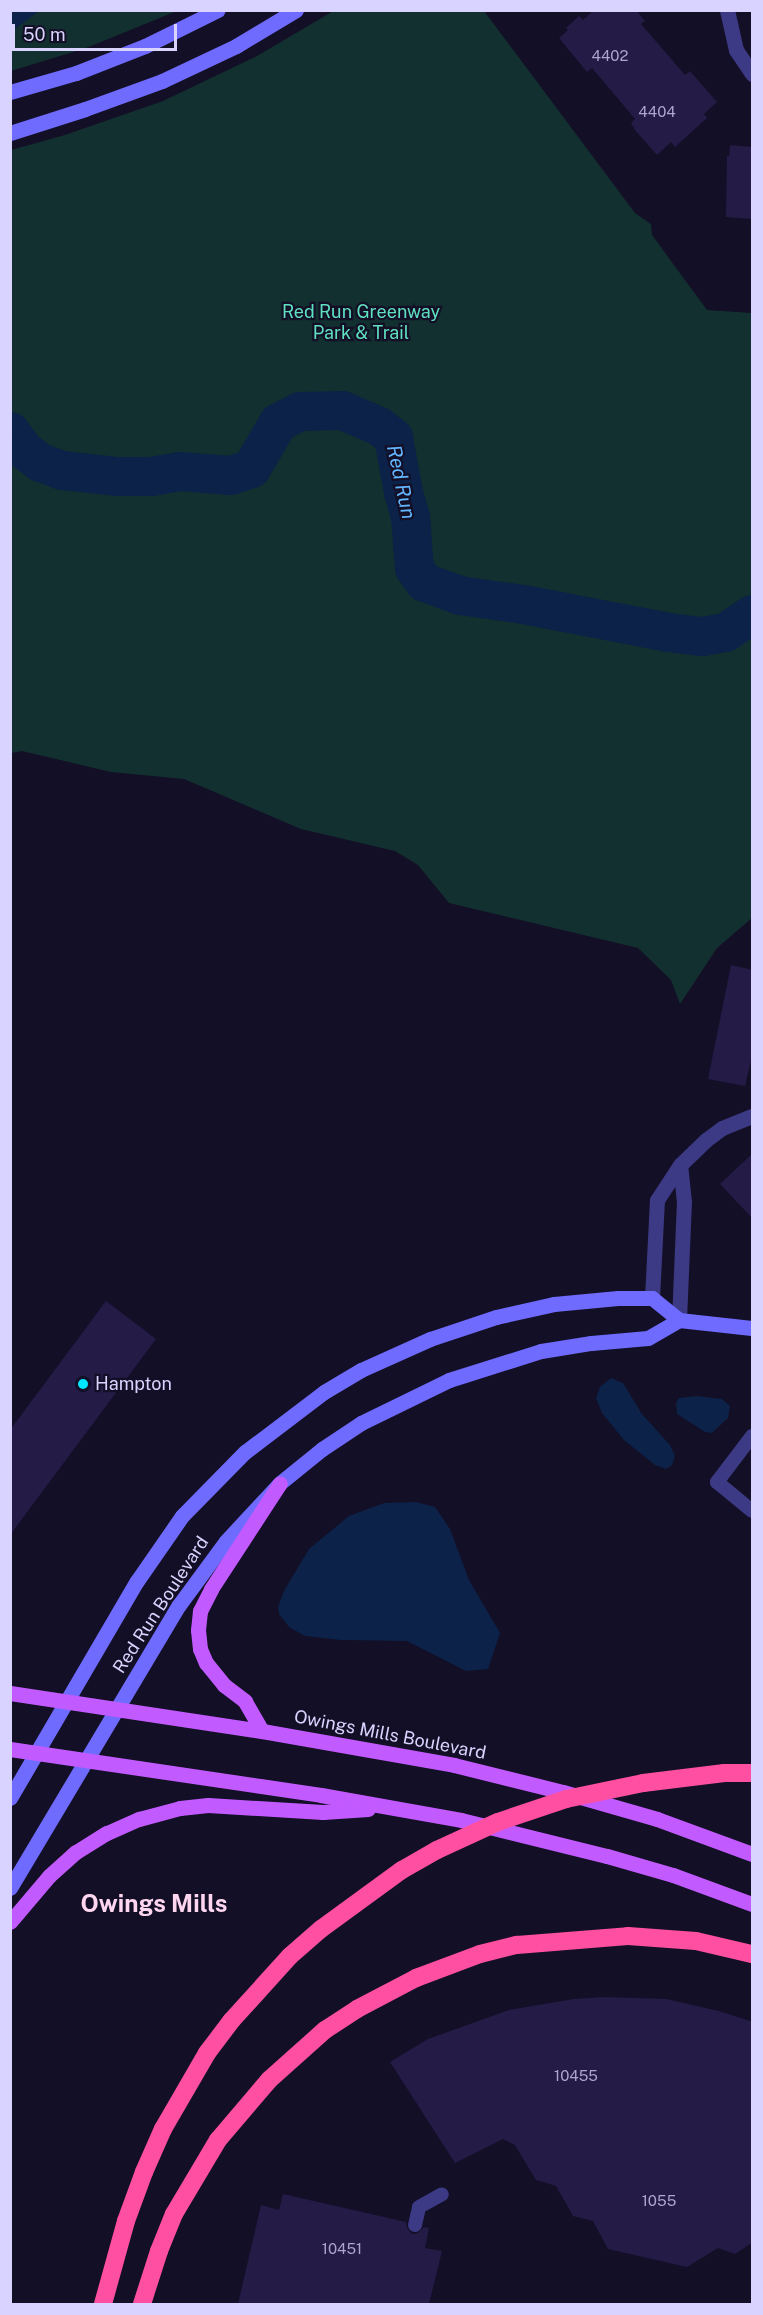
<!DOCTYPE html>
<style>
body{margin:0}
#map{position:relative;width:763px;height:2315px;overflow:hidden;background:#130f26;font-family:"Public Sans",sans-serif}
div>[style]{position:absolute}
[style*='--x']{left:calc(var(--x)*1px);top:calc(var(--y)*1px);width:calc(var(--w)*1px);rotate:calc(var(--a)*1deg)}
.green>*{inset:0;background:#12302f}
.water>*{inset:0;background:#0c2248}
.river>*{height:39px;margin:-19.5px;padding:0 19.5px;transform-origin:19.5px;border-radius:19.5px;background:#0c2248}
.building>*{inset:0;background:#241b47}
.lane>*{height:14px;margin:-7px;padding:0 7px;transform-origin:7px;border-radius:7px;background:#3d3a85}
.street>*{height:15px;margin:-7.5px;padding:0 7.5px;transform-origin:7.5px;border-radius:7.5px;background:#3d3a85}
.secondary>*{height:15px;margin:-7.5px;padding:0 7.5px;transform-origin:7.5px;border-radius:7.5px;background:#6f6bff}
.primary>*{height:15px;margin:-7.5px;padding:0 7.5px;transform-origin:7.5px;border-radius:7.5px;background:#c25bff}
.highway>*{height:18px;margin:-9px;padding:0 9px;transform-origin:9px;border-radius:9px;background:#ff4fa3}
.highway-bridge>*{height:18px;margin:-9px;padding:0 9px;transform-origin:9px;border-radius:9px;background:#ff4fa3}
.dots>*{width:16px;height:16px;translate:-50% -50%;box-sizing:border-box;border:3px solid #130f26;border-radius:50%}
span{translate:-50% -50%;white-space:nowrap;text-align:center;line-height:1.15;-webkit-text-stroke:4.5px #130f26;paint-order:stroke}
.number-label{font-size:15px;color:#aca6d1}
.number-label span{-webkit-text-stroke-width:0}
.park-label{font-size:18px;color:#5fe0c0}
.poi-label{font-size:18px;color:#d9d4ff}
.left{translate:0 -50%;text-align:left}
.street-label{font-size:18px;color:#d9d4ff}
.water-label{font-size:20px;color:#62b6ff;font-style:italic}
.district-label{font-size:24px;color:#ffd6f0;font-weight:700}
.frame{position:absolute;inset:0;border:12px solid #d9d4ff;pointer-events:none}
.scale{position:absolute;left:12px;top:24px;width:165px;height:27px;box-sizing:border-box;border:3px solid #d9d4ff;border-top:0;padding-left:8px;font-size:18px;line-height:21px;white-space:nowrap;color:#d9d4ff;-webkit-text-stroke:4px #130f26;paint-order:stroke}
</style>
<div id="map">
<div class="green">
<i style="clip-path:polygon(335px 10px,484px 11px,635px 213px,651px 224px,652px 235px,707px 310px,752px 313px,752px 918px,717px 948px,680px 1004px,671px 980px,638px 948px,449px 903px,418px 865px,395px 851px,301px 829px,184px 779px,111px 772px,22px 751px,11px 753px,11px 150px,65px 135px,163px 101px,257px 56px)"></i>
<i style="clip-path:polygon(11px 11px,177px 11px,86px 48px,11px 71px)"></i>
</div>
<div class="water">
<i style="clip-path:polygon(11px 10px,39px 10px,39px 11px,11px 32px)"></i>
<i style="clip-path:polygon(611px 1378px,623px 1383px,642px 1414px,670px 1445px,675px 1456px,672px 1465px,666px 1469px,655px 1465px,624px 1440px,602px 1413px,596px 1398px,600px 1387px)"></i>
<i style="clip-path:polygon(697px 1396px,722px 1399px,730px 1406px,728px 1418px,712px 1433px,705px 1432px,677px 1414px,676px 1403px,679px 1398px)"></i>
<i style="clip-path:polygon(416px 1502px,435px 1507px,450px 1529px,469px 1580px,500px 1633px,488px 1669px,466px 1671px,407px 1641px,341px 1640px,305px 1636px,289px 1627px,279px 1614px,278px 1606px,285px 1589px,309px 1549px,349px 1516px,384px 1503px)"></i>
</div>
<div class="river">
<i style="--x:10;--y:431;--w:24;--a:54"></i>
<i style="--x:24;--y:450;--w:20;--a:37"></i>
<i style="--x:40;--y:462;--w:23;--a:20"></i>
<i style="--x:62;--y:470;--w:54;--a:6.3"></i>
<i style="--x:116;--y:476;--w:35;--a:0"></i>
<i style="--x:151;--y:476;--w:29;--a:-10"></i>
<i style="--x:180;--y:471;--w:50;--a:4.6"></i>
<i style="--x:230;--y:475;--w:22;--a:-18"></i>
<i style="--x:251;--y:468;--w:53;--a:-59.6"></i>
<i style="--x:278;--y:422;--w:25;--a:-27"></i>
<i style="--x:300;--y:411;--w:42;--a:-1.4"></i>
<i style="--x:342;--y:410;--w:40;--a:23.4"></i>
<i style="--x:379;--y:426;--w:18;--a:38"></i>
<i style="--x:393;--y:437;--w:56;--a:79.7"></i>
<i style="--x:403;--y:492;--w:25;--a:74"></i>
<i style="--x:410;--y:516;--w:52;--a:85.6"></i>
<i style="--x:414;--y:568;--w:17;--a:54"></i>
<i style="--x:424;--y:582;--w:37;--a:20"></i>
<i style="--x:459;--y:595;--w:65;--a:8"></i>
<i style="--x:523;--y:604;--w:148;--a:10.9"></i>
<i style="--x:668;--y:632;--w:34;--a:7"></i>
<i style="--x:702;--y:636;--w:23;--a:-10"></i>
<i style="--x:725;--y:632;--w:32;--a:-34"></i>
</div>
<div class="building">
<i style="clip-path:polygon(594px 10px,636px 10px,645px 21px,641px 24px,685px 75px,690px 71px,717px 102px,704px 114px,707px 118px,675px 147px,671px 142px,657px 155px,635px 130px,631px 123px,635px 119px,609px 88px,592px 68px,587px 72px,559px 38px,568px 30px,566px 28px,579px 16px,583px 20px)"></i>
<i style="clip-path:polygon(730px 145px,753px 147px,753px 219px,726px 217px,727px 156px,729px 156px)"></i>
<i style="clip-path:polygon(731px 965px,753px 970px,753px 1052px,745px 1086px,708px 1079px)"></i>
<i style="clip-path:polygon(753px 1153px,753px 1219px,720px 1184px)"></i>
<i style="clip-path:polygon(106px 1301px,156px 1339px,10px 1535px,10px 1430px)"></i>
<i style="clip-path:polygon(606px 1997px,666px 1999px,719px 2011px,753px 2022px,753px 2242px,735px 2254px,718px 2248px,687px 2267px,608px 2249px,593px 2221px,573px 2216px,556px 2186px,536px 2180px,515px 2145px,503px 2139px,455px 2163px,390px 2062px,428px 2039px,509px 2010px,574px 1999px)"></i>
<i style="clip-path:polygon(283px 2194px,406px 2222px,407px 2228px,412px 2234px,418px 2233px,424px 2227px,429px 2228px,425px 2248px,442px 2251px,429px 2304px,238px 2304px,261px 2205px,279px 2210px)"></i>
</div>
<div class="lane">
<i style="--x:752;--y:1436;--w:58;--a:127.3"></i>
<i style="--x:717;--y:1482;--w:45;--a:39.6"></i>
<i style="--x:415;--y:2225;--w:18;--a:-77"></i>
<i style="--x:419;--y:2207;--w:26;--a:-29"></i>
</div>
<div class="street">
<i style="--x:727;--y:10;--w:41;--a:77.3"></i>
<i style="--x:736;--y:50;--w:29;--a:56"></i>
<i style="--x:652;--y:1298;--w:98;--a:-87.1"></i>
<i style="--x:657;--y:1200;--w:42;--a:-56.7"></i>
<i style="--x:680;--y:1165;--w:36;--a:-44"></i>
<i style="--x:706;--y:1140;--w:20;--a:-37"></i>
<i style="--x:722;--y:1128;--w:32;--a:-22"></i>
<i style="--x:679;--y:1320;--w:118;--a:-87.6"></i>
<i style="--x:684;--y:1202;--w:37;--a:-96"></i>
</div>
<div class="secondary">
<i style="--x:10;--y:92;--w:69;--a:-16.1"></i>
<i style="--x:76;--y:73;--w:74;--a:-21.4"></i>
<i style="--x:145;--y:46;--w:81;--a:-26.3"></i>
<i style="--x:10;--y:133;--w:79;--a:-17.7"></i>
<i style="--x:85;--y:109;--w:82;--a:-20"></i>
<i style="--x:162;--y:81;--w:82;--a:-25.3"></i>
<i style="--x:236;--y:46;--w:70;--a:-31"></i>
<i style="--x:10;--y:1798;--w:251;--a:-59.7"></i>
<i style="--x:137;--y:1581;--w:79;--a:-55.3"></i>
<i style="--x:182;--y:1516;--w:90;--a:-45.5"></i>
<i style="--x:245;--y:1452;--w:99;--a:-37.2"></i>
<i style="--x:324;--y:1392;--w:43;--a:-30.7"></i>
<i style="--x:361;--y:1370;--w:76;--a:-24.2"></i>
<i style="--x:430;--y:1339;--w:70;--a:-18.4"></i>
<i style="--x:496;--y:1317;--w:59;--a:-12.6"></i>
<i style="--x:554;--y:1304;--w:64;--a:-5.4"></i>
<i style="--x:618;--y:1298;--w:34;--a:0"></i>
<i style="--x:652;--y:1298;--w:35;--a:39"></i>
<i style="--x:679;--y:1320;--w:73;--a:6.3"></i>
<i style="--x:10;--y:1888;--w:330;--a:-59.2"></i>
<i style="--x:179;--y:1605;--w:79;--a:-53.7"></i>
<i style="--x:226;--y:1541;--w:79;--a:-47"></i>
<i style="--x:280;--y:1483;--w:54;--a:-39"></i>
<i style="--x:322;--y:1449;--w:47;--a:-33.7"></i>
<i style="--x:361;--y:1423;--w:98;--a:-26"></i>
<i style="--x:449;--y:1380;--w:96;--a:-17.5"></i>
<i style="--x:541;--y:1351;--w:51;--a:-9.1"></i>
<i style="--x:591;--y:1343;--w:57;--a:-5"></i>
<i style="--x:648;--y:1338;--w:36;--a:-30"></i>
</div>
<div class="primary">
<i style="--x:10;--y:1693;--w:255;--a:8.6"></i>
<i style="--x:262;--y:1731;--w:195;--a:10"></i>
<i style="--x:454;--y:1765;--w:112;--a:13.9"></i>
<i style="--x:563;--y:1792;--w:98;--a:16"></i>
<i style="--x:657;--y:1819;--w:101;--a:20.2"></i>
<i style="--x:262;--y:1731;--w:34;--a:-120"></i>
<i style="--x:245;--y:1701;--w:26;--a:-143"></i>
<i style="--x:224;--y:1685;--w:28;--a:-129"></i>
<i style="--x:206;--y:1663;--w:15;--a:-113"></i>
<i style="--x:200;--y:1649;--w:19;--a:-96"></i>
<i style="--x:198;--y:1630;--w:19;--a:-84"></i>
<i style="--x:200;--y:1611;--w:25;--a:-63"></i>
<i style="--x:211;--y:1589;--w:126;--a:-56.9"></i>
<i style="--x:10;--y:1749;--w:314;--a:8.4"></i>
<i style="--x:321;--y:1795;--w:142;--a:10.1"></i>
<i style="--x:461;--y:1820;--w:150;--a:13.9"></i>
<i style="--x:607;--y:1856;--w:69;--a:16.1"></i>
<i style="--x:673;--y:1875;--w:84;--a:20.2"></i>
<i style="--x:10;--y:1922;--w:60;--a:-49.7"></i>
<i style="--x:49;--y:1876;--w:36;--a:-42"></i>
<i style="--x:76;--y:1852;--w:36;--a:-32"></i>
<i style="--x:107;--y:1833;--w:35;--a:-24"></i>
<i style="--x:139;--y:1819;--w:42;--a:-15"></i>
<i style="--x:180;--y:1808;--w:28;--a:-6"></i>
<i style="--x:208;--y:1805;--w:115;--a:3.5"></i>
<i style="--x:323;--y:1812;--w:45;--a:-3.8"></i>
</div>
<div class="highway">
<i style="--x:643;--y:1783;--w:82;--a:-7"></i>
<i style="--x:724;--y:1773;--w:28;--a:0"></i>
<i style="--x:103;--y:2304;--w:86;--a:-74.5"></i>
<i style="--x:126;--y:2221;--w:52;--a:-69.8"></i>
<i style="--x:144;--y:2172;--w:47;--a:-66.2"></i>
<i style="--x:163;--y:2129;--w:88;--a:-59.9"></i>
<i style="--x:207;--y:2053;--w:41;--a:-52.9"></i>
<i style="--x:232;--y:2020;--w:86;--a:-47.8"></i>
<i style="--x:290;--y:1956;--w:41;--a:-41.1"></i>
<i style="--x:321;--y:1929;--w:100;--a:-36.1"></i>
<i style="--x:142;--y:2304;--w:56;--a:-72.2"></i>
<i style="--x:159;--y:2251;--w:40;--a:-68"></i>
<i style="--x:174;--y:2214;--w:86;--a:-59.3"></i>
<i style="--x:218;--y:2140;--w:79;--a:-49.6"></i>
<i style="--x:269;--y:2080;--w:75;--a:-41.8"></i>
<i style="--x:325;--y:2030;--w:38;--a:-33"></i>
<i style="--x:357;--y:2009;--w:67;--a:-27.7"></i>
<i style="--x:416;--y:1978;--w:68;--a:-20.6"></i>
<i style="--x:480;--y:1954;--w:38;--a:-14"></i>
<i style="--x:517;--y:1945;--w:111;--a:-4.6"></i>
<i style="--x:628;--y:1936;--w:68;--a:4.2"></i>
<i style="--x:696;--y:1941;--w:57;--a:13.1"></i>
</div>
<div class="highway-bridge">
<i style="--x:402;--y:1870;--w:40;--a:-29.7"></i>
<i style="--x:437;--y:1850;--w:67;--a:-24.7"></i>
<i style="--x:498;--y:1822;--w:72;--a:-18.7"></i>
<i style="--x:566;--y:1799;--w:79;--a:-11.7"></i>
</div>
<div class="dots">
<i style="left:83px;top:1384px;background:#00e5ff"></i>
</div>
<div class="number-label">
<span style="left:610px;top:56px">4402</span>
<span style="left:657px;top:112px">4404</span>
<span style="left:576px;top:2076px">10455</span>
<span style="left:659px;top:2201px">1055</span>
<span style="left:342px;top:2249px">10451</span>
</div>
<div class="park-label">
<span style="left:361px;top:323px">Red Run Greenway<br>Park &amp; Trail</span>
</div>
<div class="poi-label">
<span class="left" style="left:95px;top:1384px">Hampton</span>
</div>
<div class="street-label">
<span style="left:161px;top:1605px;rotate:-57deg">Red Run Boulevard</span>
<span style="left:390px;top:1735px;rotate:11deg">Owings Mills Boulevard</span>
</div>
<div class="water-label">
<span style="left:401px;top:482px;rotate:78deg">Red Run</span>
</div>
<div class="district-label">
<span style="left:154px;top:1904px">Owings Mills</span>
</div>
<div class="frame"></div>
<div class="scale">50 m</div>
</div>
